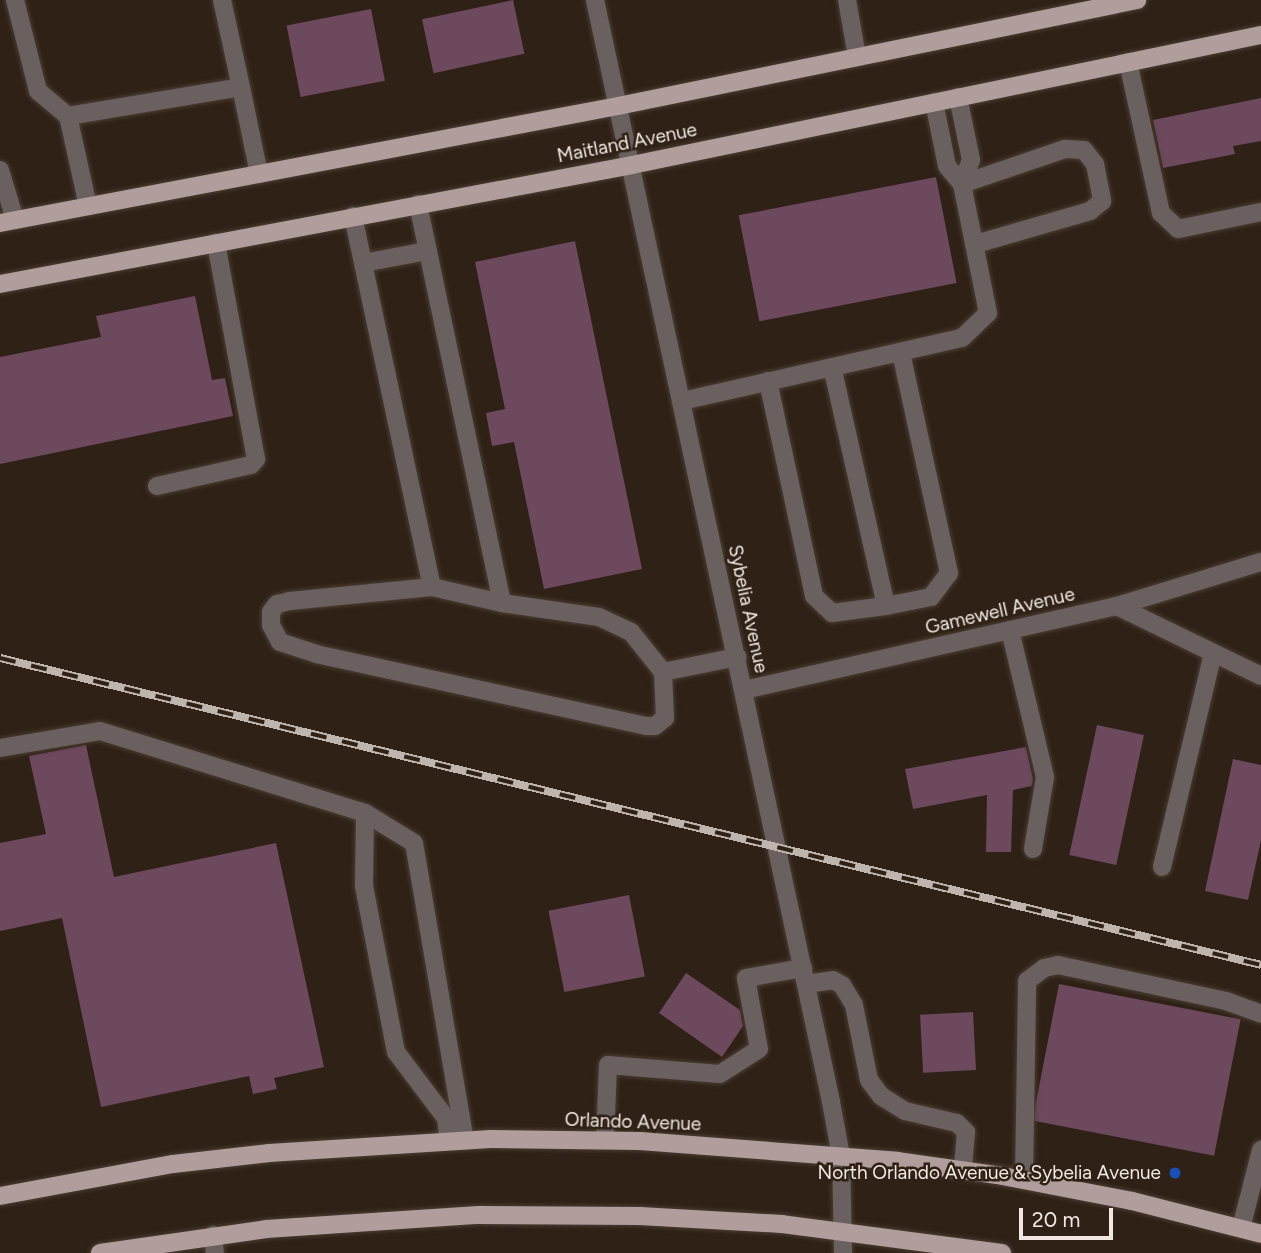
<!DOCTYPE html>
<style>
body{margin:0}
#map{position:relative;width:1261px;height:1253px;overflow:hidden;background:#2f2116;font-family:Figtree,sans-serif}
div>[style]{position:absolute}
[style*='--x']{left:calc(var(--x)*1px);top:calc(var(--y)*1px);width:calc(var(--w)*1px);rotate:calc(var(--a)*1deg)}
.building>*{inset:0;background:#6d495e;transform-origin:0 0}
.roads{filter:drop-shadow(0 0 2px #4a3d32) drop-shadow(0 0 2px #4a3d32)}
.minor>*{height:18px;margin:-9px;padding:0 9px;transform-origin:9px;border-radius:9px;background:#6a6060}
.major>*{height:18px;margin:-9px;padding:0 9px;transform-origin:9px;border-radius:9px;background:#b19d9c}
.rail>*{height:8px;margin-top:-4px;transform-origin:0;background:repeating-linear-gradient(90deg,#2f2116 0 16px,#c0b5ad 0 32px);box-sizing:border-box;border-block:2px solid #c0b5ad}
.dots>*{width:19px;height:19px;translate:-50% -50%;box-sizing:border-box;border:4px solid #2f2116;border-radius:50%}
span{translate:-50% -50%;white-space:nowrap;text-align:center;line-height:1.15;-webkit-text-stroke:5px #2f2116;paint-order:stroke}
.street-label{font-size:19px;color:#f2e8e1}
.poi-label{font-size:19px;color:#f2e8e1}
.right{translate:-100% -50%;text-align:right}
.scale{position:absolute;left:1019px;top:1208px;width:94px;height:32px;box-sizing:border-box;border:4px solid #f2e8e1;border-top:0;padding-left:9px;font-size:21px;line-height:24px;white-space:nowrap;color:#f2e8e1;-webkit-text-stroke:5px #2f2116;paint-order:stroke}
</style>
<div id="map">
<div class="building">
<i style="left:513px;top:0;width:55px;height:93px;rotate:78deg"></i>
<i style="left:371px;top:9px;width:73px;height:86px;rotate:79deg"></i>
<i style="clip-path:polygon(1261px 98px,1261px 141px,1233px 146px,1235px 154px,1163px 168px,1153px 120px)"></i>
<i style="left:936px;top:177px;width:108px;height:201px;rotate:79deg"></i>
<i style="clip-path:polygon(575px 241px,642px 569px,544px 589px,514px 442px,492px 446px,486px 413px,505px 409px,475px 262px)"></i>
<i style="clip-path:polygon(195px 296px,212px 380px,225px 378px,233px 416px,0 464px,0 357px,101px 337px,96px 316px)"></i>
<i style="left:1097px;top:725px;width:48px;height:133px;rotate:12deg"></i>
<i style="clip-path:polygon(86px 745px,114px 877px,276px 843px,324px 1067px,274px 1078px,277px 1089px,253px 1094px,249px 1076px,101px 1107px,62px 918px,0 931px,0 843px,46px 834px,29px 756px)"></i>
<i style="clip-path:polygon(1026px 747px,1033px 779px,1032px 786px,1013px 790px,1011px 852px,986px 852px,987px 795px,913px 809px,905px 769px)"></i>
<i style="clip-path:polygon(1233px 759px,1261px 765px,1261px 840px,1248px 900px,1205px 891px)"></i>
<i style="left:629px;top:895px;width:83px;height:82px;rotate:79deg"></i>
<i style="clip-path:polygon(686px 973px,740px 1010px,743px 1026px,722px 1057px,659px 1013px)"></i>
<i style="left:1059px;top:984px;width:185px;height:139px;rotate:11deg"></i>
<i style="left:973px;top:1012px;width:58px;height:53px;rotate:87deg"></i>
</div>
<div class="roads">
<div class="minor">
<i style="--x:15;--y:0;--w:94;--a:75.8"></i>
<i style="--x:38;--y:91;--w:39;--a:40"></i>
<i style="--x:222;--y:0;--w:89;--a:77.7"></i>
<i style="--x:595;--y:0;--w:1127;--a:77.91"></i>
<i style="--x:831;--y:1102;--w:55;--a:79.5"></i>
<i style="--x:841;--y:1156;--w:97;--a:88.8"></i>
<i style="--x:847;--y:0;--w:58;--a:80"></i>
<i style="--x:1128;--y:62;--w:155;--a:77.7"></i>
<i style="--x:1161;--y:213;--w:23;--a:43"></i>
<i style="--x:1178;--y:229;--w:85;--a:-11.6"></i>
<i style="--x:958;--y:97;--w:64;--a:78.3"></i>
<i style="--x:971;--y:160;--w:26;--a:111"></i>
<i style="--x:0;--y:170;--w:52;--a:73.3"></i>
<i style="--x:962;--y:184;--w:109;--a:-18.8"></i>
<i style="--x:1065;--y:149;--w:19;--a:3"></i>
<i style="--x:1084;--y:150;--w:18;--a:52"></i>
<i style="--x:1095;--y:164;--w:38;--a:79"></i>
<i style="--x:1102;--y:201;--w:16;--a:140"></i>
<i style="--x:1090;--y:211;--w:119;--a:163.9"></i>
<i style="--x:418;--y:204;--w:408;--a:78.1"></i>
<i style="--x:88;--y:206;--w:92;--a:-102.5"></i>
<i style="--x:68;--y:116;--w:175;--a:-9.5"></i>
<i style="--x:241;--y:87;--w:89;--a:78.3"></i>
<i style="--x:353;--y:216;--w:379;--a:78"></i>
<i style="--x:363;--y:263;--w:66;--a:-10.5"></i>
<i style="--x:768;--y:381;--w:220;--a:77.9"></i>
<i style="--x:814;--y:596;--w:25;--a:43"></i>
<i style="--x:832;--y:613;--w:54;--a:-7.4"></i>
<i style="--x:886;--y:606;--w:245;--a:-102.7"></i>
<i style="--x:682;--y:401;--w:287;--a:-12.7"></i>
<i style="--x:962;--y:338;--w:36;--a:-44"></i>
<i style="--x:988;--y:313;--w:132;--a:-101.4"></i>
<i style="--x:962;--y:184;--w:23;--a:-130"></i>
<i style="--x:947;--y:166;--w:65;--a:-101.5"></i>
<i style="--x:157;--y:486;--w:96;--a:-12.6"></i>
<i style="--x:251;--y:465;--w:8;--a:-50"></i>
<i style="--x:256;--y:459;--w:220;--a:-100.5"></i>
<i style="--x:886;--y:606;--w:46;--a:-11.3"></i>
<i style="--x:931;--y:597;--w:30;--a:-53"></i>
<i style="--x:949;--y:573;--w:226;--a:-102.3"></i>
<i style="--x:1117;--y:606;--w:160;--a:25.9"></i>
<i style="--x:1010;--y:630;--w:151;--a:76.6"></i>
<i style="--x:1045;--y:777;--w:73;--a:99.5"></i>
<i style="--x:663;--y:672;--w:51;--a:-128.7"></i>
<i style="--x:631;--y:632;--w:35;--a:-155"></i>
<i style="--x:599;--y:617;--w:98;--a:-171.8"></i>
<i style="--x:502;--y:603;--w:72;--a:-167.1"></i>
<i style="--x:432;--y:587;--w:143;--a:174.4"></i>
<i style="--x:290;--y:601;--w:13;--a:167"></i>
<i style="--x:277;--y:604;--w:10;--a:127"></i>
<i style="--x:271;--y:612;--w:13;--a:90"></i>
<i style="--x:271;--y:625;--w:19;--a:62"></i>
<i style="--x:280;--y:642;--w:38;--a:18"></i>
<i style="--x:316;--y:654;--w:338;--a:12.3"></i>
<i style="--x:646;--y:726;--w:9;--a:0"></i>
<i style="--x:655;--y:726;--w:13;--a:-39"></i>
<i style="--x:665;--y:718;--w:46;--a:-92.5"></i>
<i style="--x:663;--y:672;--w:76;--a:-11.5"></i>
<i style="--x:744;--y:690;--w:382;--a:-12.7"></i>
<i style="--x:1117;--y:606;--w:151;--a:-17"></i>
<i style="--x:0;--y:748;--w:101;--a:-9.6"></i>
<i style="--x:100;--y:731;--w:277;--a:17.2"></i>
<i style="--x:365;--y:813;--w:57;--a:31.5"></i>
<i style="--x:414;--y:843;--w:301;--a:80.3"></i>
<i style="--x:365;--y:813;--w:73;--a:90.8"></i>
<i style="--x:364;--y:886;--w:169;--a:79.1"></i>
<i style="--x:396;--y:1052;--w:83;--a:52.9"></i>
<i style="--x:446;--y:1118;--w:23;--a:83"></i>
<i style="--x:1162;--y:867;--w:220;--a:-76.6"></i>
<i style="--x:806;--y:984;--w:27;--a:-8"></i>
<i style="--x:833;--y:980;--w:10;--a:29"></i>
<i style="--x:842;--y:985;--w:23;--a:59"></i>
<i style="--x:854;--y:1005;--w:76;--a:78.7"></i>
<i style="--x:869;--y:1080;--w:20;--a:53"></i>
<i style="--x:881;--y:1096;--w:28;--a:32"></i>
<i style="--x:905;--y:1111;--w:53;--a:13"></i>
<i style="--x:957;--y:1123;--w:13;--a:45"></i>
<i style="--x:966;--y:1132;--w:38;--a:95"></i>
<i style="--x:605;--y:1140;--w:75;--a:-87.7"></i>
<i style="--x:608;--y:1065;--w:112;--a:4.6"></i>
<i style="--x:720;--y:1074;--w:46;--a:-32.7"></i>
<i style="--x:759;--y:1049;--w:72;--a:-100.4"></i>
<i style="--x:746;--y:978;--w:58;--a:-10"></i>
<i style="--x:1024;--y:1180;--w:199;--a:-89.1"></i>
<i style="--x:1027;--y:981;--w:21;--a:-37"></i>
<i style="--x:1044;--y:968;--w:14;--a:-12"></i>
<i style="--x:1058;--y:965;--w:172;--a:12.1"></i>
<i style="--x:1226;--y:1001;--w:37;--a:20"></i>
<i style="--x:1241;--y:1228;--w:81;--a:-75.6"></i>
<i style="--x:213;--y:1235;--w:18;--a:84"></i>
</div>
<div class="major">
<i style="--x:0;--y:223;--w:629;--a:-10.72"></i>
<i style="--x:618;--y:106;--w:530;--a:-11.54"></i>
<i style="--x:0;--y:284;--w:643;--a:-10.66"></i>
<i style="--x:632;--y:165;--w:642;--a:-11.68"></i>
<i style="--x:0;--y:1196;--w:176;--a:-10.5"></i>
<i style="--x:173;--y:1164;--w:97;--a:-6.5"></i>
<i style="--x:269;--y:1153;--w:222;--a:-3.6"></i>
<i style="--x:491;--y:1139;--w:149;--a:0.8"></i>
<i style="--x:640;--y:1141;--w:258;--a:4.4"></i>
<i style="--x:897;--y:1161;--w:101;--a:8"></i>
<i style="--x:997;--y:1175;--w:137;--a:10.9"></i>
<i style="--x:1132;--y:1201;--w:133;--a:14.3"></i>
<i style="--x:100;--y:1253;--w:168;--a:-8.2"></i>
<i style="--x:266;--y:1229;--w:213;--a:-3.8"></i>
<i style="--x:479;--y:1215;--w:161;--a:0.4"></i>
<i style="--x:640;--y:1216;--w:142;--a:3.2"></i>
<i style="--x:782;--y:1224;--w:222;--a:7.5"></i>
</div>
</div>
<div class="rail">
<i style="--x:0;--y:658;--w:1298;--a:13.68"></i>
</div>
<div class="dots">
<i style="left:1175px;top:1173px;background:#1a4fb4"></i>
</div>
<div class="street-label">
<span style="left:627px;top:143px;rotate:-11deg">Maitland Avenue</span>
<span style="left:748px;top:609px;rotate:78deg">Sybelia Avenue</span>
<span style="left:1000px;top:611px;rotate:-13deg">Gamewell Avenue</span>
<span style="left:633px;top:1122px;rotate:2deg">Orlando Avenue</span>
</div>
<div class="poi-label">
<span class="right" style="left:1161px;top:1173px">North Orlando Avenue &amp; Sybelia Avenue</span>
</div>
<div class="scale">20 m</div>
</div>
